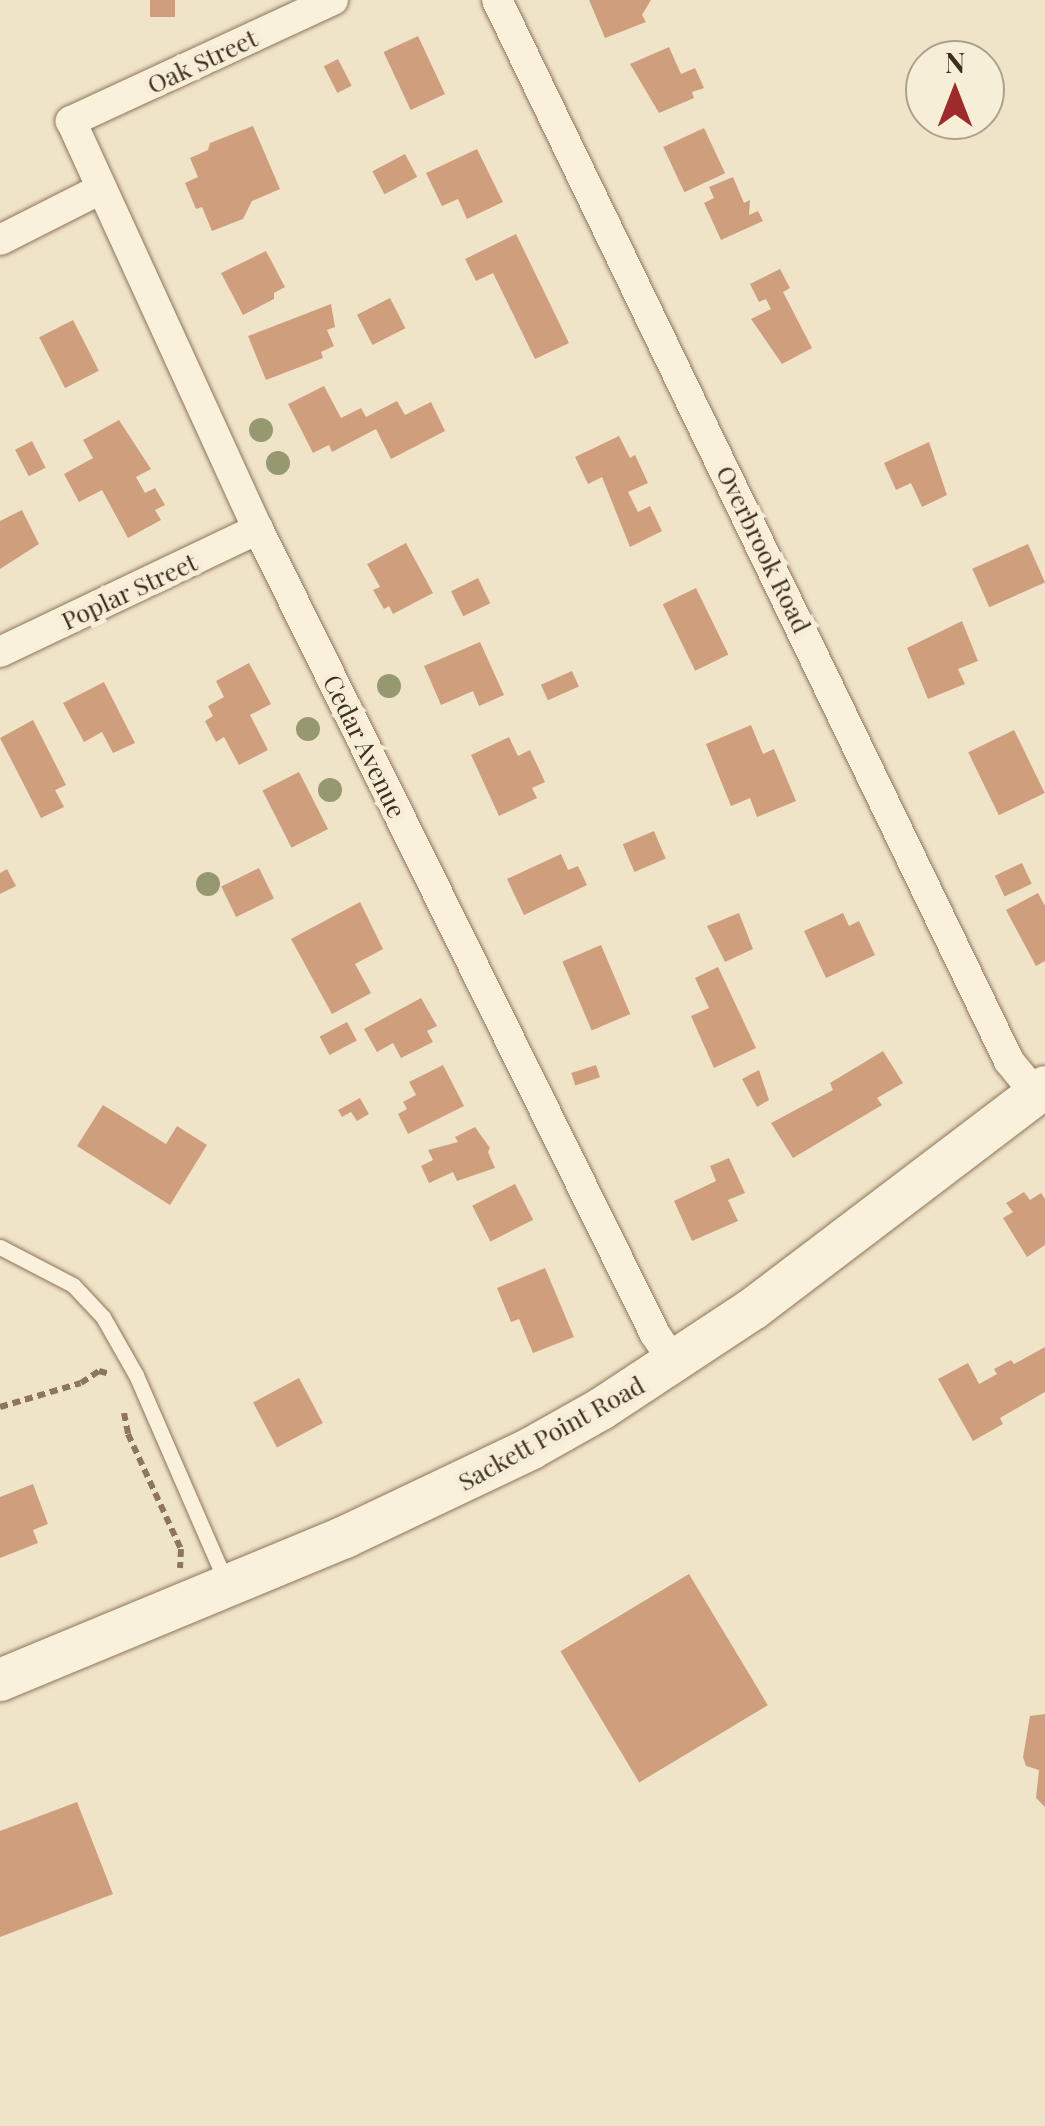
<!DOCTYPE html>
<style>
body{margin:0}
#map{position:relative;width:1045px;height:2126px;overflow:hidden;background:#f0e4c8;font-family:"Playfair Display",serif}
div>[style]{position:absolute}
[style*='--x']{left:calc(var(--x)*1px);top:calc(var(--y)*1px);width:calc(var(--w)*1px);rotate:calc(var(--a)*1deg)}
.building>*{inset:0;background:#cf9f7d;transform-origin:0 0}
.path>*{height:6px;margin-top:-3px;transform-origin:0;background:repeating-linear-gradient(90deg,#8d765c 0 8px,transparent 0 13px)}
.roads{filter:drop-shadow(0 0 2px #8d765c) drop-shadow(0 0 2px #8d765c)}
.lane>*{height:15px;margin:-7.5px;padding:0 7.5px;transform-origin:7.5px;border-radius:7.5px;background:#faf1dc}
.street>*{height:30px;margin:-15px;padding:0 15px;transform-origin:15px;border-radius:15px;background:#faf1dc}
.secondary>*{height:42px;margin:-21px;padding:0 21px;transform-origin:21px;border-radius:21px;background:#faf1dc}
.trees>*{width:24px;height:24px;margin:-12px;border-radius:50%;background:#96986f}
span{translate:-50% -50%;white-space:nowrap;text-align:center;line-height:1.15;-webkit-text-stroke:10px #f7eed8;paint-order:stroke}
.street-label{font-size:25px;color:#3d2e20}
.north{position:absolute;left:905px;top:40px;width:100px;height:100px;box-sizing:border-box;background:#f7eed8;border:2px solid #ada18e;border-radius:50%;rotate:0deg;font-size:28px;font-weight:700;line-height:40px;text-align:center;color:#3d2e20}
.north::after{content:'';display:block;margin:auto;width:35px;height:45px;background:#9e2a2b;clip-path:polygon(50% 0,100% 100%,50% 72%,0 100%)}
</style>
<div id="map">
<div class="building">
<i style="left:150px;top:0;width:25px;height:17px"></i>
<i style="clip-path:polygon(589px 0,651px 0,642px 15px,646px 22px,605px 38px)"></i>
<i style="left:418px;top:36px;width:64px;height:38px;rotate:65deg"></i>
<i style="clip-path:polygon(669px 47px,681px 74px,695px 68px,704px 88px,692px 92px,694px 98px,659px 113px,630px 64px)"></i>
<i style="left:338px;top:59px;width:30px;height:16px;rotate:63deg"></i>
<i style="clip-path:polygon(253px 126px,280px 189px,252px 201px,243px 219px,212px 231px,202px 207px,196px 209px,185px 183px,198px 177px,190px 158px,208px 150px,210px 143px)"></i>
<i style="left:704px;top:128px;width:50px;height:45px;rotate:65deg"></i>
<i style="clip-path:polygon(477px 149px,503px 202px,467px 219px,458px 199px,442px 206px,426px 173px)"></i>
<i style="left:405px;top:154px;width:26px;height:37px;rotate:62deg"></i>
<i style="clip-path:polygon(733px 177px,744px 203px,750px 200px,749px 215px,758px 211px,763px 221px,721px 240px,704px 203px,714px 198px,709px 187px)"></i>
<i style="clip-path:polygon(516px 234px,569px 343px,535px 359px,493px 273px,476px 281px,465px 259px)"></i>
<i style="clip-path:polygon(266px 251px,285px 287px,274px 293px,274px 299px,243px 315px,221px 273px)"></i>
<i style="clip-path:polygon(780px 269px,790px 288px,783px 292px,812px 348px,782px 364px,751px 319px,771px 309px,766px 299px,759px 302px,750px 284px)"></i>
<i style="left:390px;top:298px;width:34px;height:37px;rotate:63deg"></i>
<i style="clip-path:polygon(331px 304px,335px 327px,327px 330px,334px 346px,321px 352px,323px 358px,266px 380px,248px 336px)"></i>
<i style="left:73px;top:320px;width:57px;height:38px;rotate:63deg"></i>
<i style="clip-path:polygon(324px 386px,341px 418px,361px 408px,366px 417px,397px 401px,405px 415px,431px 402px,445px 431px,391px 459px,376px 429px,332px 452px,329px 445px,313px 453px,288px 404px)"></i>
<i style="clip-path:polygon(119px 420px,151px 469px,136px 477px,145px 493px,155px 488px,165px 505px,155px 510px,161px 520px,128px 538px,102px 490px,79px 502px,64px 474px,93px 458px,83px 440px)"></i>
<i style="clip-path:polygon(619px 436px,630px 458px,635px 455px,648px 483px,628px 492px,638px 512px,650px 506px,662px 531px,630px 547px,602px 477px,588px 484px,575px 457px)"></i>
<i style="left:32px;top:441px;width:30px;height:19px;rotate:63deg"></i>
<i style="clip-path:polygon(929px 442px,947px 495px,922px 507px,911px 483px,896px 490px,884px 463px)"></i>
<i style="clip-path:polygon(22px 510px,39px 544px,0 569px,0 521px)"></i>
<i style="clip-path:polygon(406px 543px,433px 593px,393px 614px,389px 606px,384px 609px,373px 590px,380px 587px,367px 564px)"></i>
<i style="left:1028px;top:544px;width:42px;height:61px;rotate:66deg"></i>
<i style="left:478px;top:578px;width:28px;height:30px;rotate:64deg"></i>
<i style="left:696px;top:588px;width:74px;height:37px;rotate:64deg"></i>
<i style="clip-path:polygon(962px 621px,978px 661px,958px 669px,965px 684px,928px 699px,907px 648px)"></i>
<i style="clip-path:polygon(480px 642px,504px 695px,479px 706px,473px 691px,441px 705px,424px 666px)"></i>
<i style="clip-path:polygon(249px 663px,271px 704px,250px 715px,268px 750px,239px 765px,224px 737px,216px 742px,205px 721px,213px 716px,208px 706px,224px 697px,216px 681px)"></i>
<i style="left:572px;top:671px;width:17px;height:34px;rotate:66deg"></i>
<i style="clip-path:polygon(104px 682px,135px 743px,113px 753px,102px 732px,84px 742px,63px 703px)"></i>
<i style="clip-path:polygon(33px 720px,66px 785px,55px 790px,64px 807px,41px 818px,0 738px)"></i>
<i style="clip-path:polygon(751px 725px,763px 754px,774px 749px,796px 801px,757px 817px,750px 798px,731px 806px,706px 744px)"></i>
<i style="left:1014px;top:730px;width:70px;height:51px;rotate:64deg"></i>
<i style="clip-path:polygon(509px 737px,518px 756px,530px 750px,545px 782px,532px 788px,537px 798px,499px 816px,471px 755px)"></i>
<i style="left:299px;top:772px;width:64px;height:41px;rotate:63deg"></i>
<i style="left:654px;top:831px;width:30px;height:34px;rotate:67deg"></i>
<i style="clip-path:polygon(561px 854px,568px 870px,578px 866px,587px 885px,524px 915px,507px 879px)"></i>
<i style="left:1022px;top:863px;width:23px;height:30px;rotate:65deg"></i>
<i style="left:259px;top:868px;width:34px;height:42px;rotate:64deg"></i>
<i style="clip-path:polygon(7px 869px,16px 886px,0 894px,0 873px)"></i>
<i style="clip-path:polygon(1038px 893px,1045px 906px,1045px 961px,1036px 966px,1006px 910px)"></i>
<i style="clip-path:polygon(360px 902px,383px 949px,355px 964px,371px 993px,332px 1014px,291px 939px)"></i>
<i style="clip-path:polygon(739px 913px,753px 949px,725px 962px,707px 926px)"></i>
<i style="clip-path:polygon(843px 913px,849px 926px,859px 921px,875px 955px,826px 978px,804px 931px)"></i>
<i style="left:601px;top:945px;width:75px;height:42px;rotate:67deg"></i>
<i style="clip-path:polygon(718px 967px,756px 1048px,714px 1068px,691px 1016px,709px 1008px,695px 978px)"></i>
<i style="clip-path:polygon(421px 998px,437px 1026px,427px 1031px,433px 1042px,401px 1058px,393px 1043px,377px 1052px,364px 1029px)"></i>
<i style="left:347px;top:1022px;width:21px;height:31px;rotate:62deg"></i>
<i style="clip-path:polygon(883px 1051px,903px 1083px,877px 1098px,882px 1105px,793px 1158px,771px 1123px,833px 1090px,830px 1083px)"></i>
<i style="clip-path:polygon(443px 1065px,464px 1106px,408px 1134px,398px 1114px,407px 1109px,403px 1102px,416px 1095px,409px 1082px)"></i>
<i style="left:596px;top:1065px;width:13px;height:26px;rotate:72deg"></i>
<i style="clip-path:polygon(759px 1070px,769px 1100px,757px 1107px,742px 1079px)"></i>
<i style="clip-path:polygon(360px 1098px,369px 1114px,357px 1121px,351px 1112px,342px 1117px,338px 1110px)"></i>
<i style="clip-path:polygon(103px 1105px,166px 1144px,177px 1126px,207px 1145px,170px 1205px,77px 1146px)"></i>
<i style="clip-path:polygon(475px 1127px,490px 1148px,488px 1152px,495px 1168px,457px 1181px,453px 1172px,429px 1183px,421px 1166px,433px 1160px,428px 1150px,458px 1142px,455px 1137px)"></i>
<i style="clip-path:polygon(729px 1158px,745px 1193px,728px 1200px,738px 1221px,692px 1241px,674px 1201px,716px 1181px,710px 1166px)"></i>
<i style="left:515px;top:1184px;width:40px;height:48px;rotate:63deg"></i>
<i style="clip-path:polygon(1024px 1192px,1030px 1200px,1041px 1193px,1045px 1199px,1045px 1245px,1027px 1257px,1003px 1218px,1013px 1212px,1006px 1203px)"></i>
<i style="clip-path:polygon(545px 1268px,574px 1337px,533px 1353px,519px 1319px,511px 1322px,497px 1288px)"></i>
<i style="clip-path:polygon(1045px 1347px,1045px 1392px,1000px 1418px,1003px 1424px,973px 1441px,938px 1379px,968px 1363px,979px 1384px,997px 1374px,994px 1369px,1011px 1360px,1014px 1364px)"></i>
<i style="left:299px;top:1378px;width:51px;height:52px;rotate:62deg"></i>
<i style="clip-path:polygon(33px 1484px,48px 1524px,33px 1530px,38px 1543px,0 1558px,0 1497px)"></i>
<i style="left:689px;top:1574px;width:153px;height:150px;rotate:59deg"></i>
<i style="clip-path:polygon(1045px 1714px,1045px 1807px,1036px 1798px,1039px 1770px,1026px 1766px,1023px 1757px,1030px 1716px)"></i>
<i style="clip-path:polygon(77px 1802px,113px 1894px,0 1937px,0 1831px)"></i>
</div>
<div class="path">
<i style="--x:0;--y:1407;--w:84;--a:-16.5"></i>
<i style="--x:81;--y:1383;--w:22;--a:-34"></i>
<i style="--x:99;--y:1371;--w:11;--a:15"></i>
<i style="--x:124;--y:1413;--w:21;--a:79"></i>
<i style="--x:128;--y:1434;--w:127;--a:65.3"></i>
<i style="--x:181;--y:1549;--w:19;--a:93"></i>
</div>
<div class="roads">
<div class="lane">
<i style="--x:0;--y:1247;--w:82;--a:27.5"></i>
<i style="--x:73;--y:1285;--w:44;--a:46.8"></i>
<i style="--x:103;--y:1317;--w:67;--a:60.4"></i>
<i style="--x:136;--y:1375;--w:228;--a:66.5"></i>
</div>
<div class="street">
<i style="--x:333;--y:0;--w:289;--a:155.2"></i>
<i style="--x:71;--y:121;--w:449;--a:65.4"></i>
<i style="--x:258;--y:529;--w:898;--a:63.75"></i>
<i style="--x:655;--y:1334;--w:34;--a:56"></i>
<i style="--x:497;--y:0;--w:1178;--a:64.24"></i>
<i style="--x:1009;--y:1061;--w:43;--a:50.7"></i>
<i style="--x:0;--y:240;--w:111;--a:-26.8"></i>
<i style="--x:0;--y:652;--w:286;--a:-25.5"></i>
</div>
<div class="secondary">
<i style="--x:0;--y:1680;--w:373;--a:-22.5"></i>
<i style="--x:345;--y:1537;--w:205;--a:-25.4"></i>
<i style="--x:530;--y:1449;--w:81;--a:-29.4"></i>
<i style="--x:601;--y:1409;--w:183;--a:-33.4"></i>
<i style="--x:754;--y:1308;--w:365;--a:-37.2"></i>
</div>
</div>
<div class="trees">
<i style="left:261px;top:430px"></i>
<i style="left:278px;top:463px"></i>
<i style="left:389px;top:686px"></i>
<i style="left:308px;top:729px"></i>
<i style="left:330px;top:790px"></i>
<i style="left:208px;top:884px"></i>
</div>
<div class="street-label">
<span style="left:202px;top:61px;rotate:-25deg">Oak Street</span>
<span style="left:764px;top:549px;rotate:64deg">Overbrook Road</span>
<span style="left:129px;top:591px;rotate:-25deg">Poplar Street</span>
<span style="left:365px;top:746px;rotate:64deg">Cedar Avenue</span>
<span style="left:551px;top:1433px;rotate:-29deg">Sackett Point Road</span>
</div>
<div class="north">N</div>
</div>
